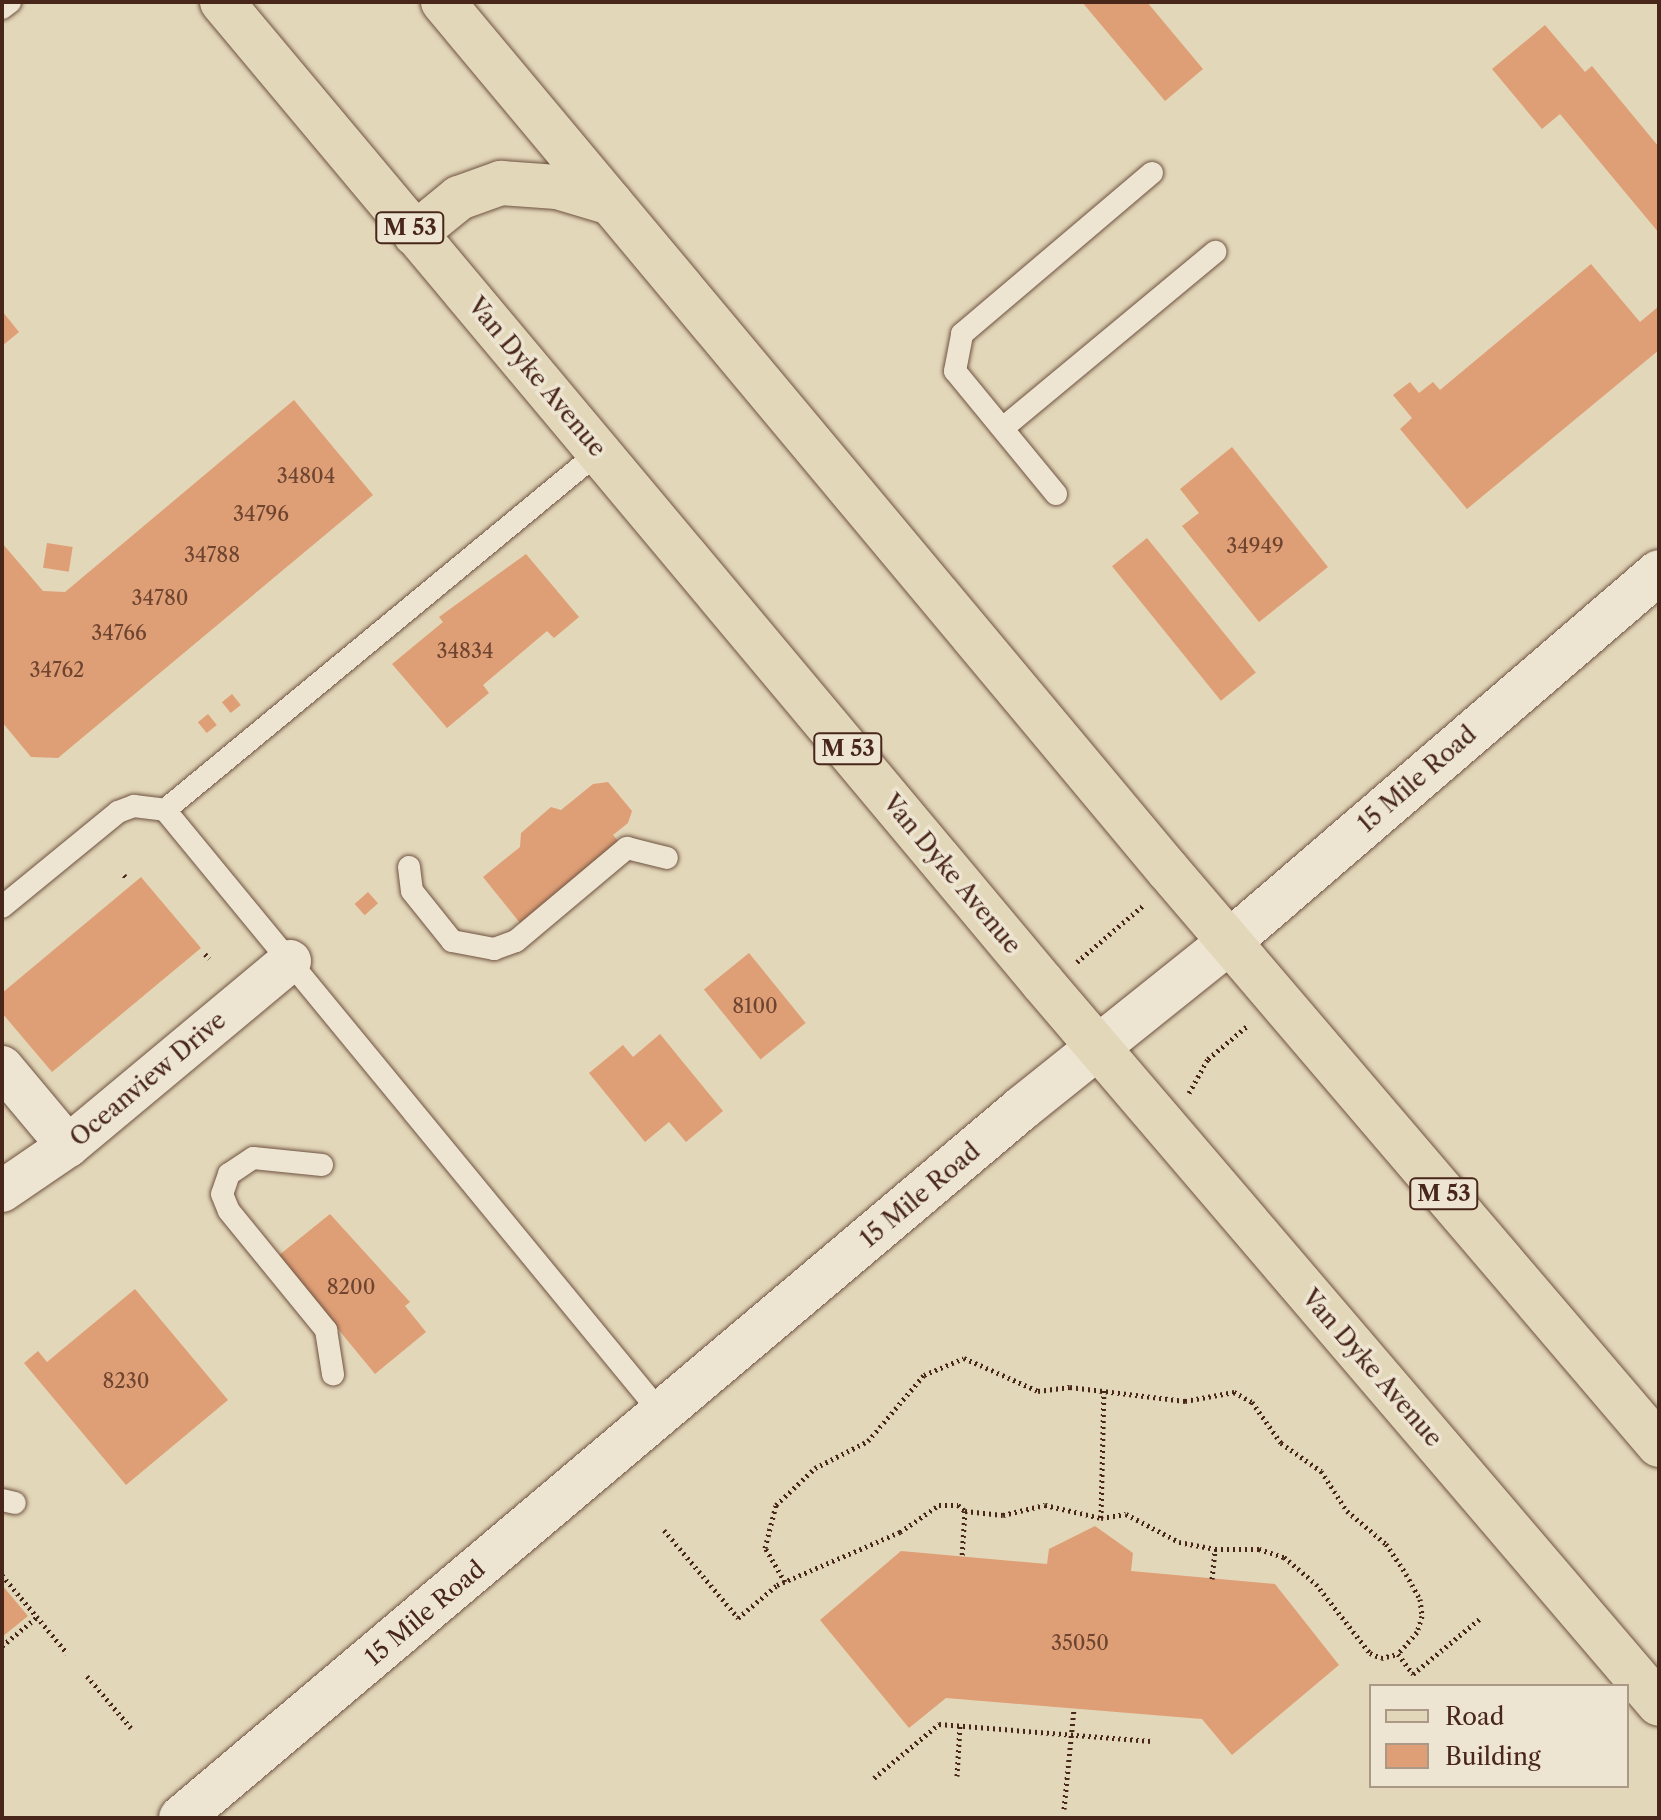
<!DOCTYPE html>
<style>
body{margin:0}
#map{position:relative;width:1661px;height:1820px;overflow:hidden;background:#e3d7b9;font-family:"Libre Caslon Text",serif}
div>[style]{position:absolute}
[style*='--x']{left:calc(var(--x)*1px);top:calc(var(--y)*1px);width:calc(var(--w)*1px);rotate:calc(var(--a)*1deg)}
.building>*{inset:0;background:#df9f76;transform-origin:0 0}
.path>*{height:5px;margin-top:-2.5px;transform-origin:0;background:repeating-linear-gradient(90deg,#482619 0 2px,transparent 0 6px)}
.roads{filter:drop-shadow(0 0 2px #6f5241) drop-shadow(0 0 2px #6f5241)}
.lane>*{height:22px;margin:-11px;padding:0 11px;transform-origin:11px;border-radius:11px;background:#ede5d2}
.street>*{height:42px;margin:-21px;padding:0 21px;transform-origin:21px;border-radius:21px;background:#ede5d2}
.secondary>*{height:44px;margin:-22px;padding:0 22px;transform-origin:22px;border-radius:22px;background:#ede5d2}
.primary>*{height:44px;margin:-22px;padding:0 22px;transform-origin:22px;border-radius:22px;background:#e3d7b9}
span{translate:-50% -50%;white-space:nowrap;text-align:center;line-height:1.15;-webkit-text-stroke:7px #ede5d2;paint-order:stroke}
.number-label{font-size:20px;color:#6e4430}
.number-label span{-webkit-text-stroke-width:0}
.shield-label span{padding:2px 6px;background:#ede5d2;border:2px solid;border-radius:6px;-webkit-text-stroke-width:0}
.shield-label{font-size:22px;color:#482619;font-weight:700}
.street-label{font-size:24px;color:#482619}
.frame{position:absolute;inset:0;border:4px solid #482619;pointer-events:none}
.legend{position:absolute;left:1369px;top:1684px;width:260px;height:104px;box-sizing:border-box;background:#ede5d2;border:2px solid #ab9988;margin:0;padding:10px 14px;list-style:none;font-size:24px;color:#482619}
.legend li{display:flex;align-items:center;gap:16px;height:40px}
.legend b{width:40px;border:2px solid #ab9988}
</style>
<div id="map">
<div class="building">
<i style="clip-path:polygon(1082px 2px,1147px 2px,1203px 69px,1165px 101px)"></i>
<i style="clip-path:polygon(1545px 25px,1585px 72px,1592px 66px,1659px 147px,1659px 233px,1560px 114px,1542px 129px,1492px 69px)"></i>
<i style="clip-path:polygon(1591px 264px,1640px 322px,1659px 306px,1659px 350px,1467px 509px,1400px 429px,1412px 418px,1393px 395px,1410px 382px,1419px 393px,1433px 382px,1440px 390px)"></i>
<i style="clip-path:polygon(2px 311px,19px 332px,2px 346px)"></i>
<i style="clip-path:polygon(294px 400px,373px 495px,58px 758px,31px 757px,2px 722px,2px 543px,43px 591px,65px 592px)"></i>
<i style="clip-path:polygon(1232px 447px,1328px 567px,1259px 622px,1182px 526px,1199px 513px,1180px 489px)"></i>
<i style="left:1147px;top:538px;width:173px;height:45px;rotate:51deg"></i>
<i style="left:47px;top:543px;width:26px;height:25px;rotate:9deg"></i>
<i style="clip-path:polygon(526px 554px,579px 617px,554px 638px,547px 631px,483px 685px,489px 693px,447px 728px,392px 664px,443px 622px,439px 617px)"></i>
<i style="left:232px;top:694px;width:14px;height:13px;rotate:51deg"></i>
<i style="left:208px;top:714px;width:14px;height:13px;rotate:51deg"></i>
<i style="clip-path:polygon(608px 782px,632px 811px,628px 823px,613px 835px,618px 841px,520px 923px,483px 877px,520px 847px,521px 833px,551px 807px,561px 810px,593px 784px)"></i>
<i style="clip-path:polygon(141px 877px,201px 948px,52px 1072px,2px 1013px,2px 993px)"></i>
<i style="left:368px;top:892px;width:15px;height:18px;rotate:48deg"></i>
<i style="left:749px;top:953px;width:90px;height:58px;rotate:51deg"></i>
<i style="clip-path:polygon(660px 1034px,723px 1111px,686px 1142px,669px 1122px,645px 1142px,589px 1073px,623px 1045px,633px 1057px)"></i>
<i style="clip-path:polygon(330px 1214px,410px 1302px,405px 1306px,426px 1332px,375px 1374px,278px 1256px)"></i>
<i style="clip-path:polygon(135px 1289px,228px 1400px,126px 1485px,24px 1363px,38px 1351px,47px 1362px)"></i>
<i style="clip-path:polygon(1095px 1526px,1133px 1553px,1131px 1571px,1275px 1584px,1339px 1665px,1232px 1755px,1202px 1719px,946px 1698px,909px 1728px,820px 1620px,901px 1551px,1047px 1564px,1049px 1549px)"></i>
<i style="clip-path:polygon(2px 1585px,28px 1616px,2px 1637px)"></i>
</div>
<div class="path">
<i style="--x:124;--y:875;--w:5;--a:53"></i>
<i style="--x:205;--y:954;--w:6;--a:45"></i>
<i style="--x:1077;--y:962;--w:89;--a:-40.5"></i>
<i style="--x:1189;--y:1093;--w:39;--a:-61"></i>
<i style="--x:1208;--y:1059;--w:51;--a:-40.2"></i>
<i style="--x:965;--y:1511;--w:38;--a:6"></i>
<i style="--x:1003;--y:1515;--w:43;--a:-13.4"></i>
<i style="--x:1045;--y:1505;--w:57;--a:13.1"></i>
<i style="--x:1101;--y:1518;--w:25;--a:-9"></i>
<i style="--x:1126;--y:1514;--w:60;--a:27.8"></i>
<i style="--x:1179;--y:1542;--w:37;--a:11"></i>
<i style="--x:1101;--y:1518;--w:128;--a:-88.7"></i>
<i style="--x:664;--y:1530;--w:115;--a:49.9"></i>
<i style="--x:738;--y:1618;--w:51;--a:-40.2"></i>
<i style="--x:777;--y:1585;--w:134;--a:-23.3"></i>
<i style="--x:900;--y:1532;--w:47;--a:-34.7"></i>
<i style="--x:939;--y:1505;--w:19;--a:0"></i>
<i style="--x:958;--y:1505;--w:9;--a:41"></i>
<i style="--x:965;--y:1511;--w:46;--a:93.7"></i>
<i style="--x:2;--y:1575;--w:102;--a:50.2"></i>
<i style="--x:1212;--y:1579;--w:30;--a:-84"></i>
<i style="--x:1215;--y:1549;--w:44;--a:0"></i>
<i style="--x:1259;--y:1549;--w:26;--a:18"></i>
<i style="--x:1284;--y:1557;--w:42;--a:40.2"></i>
<i style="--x:1316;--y:1584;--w:88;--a:52"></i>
<i style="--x:1370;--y:1653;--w:12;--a:24"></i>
<i style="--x:1381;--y:1658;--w:17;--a:-13"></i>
<i style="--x:1398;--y:1654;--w:25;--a:53"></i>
<i style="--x:1413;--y:1674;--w:89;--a:-39.6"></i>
<i style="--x:785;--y:1582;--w:39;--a:-120"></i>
<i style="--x:765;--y:1548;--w:44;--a:-75.7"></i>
<i style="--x:776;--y:1505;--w:54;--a:-43.5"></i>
<i style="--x:815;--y:1468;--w:59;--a:-27"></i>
<i style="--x:868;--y:1441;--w:87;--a:-49.7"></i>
<i style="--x:924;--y:1375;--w:43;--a:-23"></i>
<i style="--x:964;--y:1358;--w:81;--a:24"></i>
<i style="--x:1038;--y:1391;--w:32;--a:-7"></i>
<i style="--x:1070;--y:1387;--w:116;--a:6.9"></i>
<i style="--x:1185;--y:1401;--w:50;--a:-10.4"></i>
<i style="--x:1234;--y:1392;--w:21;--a:29"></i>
<i style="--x:1252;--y:1402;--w:50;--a:54.7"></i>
<i style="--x:1281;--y:1443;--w:49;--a:35"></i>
<i style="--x:1321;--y:1471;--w:48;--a:57"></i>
<i style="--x:1347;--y:1511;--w:51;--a:40.2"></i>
<i style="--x:1386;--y:1544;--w:36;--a:56"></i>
<i style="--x:1406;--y:1574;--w:29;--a:61"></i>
<i style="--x:1420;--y:1599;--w:17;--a:83"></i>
<i style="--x:1422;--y:1616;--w:17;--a:107"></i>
<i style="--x:1417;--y:1632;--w:29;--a:131"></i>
<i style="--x:2;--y:1646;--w:45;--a:-39.6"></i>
<i style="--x:87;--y:1676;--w:68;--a:49.8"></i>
<i style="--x:957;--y:1776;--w:50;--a:-86.6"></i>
<i style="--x:874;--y:1778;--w:85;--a:-39.7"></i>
<i style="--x:939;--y:1724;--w:213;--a:4.6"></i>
<i style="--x:1064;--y:1809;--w:100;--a:-84.3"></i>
</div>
<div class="roads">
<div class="lane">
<i style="--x:2;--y:8;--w:10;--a:-37"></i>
<i style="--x:1003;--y:428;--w:276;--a:-39.7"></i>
<i style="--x:1056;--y:494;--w:159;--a:-129.4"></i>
<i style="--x:955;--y:371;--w:38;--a:-79"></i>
<i style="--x:962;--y:334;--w:249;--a:-40.3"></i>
<i style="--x:165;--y:810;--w:781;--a:50.56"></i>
<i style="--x:409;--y:867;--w:24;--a:83"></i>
<i style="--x:412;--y:891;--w:64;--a:51.3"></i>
<i style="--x:452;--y:941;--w:43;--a:10.8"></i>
<i style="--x:494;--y:949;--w:23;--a:-20"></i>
<i style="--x:516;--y:941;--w:145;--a:-40"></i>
<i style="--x:627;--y:848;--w:41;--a:14"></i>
<i style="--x:2;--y:907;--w:150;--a:-39.3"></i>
<i style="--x:118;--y:812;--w:17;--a:-21"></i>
<i style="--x:134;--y:806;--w:31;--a:7"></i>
<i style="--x:165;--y:810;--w:564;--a:-39.53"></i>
<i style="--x:322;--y:1165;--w:69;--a:-174.2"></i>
<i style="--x:253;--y:1158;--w:29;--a:146"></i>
<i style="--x:229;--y:1174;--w:21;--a:109"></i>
<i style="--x:222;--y:1194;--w:18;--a:68"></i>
<i style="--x:229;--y:1211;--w:154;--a:50.8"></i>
<i style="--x:326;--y:1330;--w:45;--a:81"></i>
<i style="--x:2;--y:1500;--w:13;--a:13"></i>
</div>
<div class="street">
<i style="--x:2;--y:1067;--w:103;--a:50.1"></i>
<i style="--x:2;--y:1191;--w:80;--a:-34.3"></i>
<i style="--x:68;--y:1146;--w:289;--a:-39.8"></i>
</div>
<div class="secondary">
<i style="--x:181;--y:1818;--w:1101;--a:-40.17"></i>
<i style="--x:1022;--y:1108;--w:265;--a:-38.7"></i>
<i style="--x:1229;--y:942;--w:567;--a:-40.71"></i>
</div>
<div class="primary">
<i style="--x:222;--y:2;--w:1279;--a:50.07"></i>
<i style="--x:1043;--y:983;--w:948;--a:49.49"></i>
<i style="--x:443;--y:2;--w:1131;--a:50.13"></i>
<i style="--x:1168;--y:870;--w:756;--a:49.51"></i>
<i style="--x:415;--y:234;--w:57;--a:-39.3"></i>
<i style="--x:459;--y:198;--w:45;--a:-19.7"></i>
<i style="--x:501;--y:183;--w:56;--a:4.1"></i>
<i style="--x:557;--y:187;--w:56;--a:16.5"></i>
</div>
</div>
<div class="number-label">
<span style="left:306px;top:476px">34804</span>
<span style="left:261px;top:514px">34796</span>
<span style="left:1255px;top:546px">34949</span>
<span style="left:212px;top:555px">34788</span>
<span style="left:160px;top:598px">34780</span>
<span style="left:119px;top:633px">34766</span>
<span style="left:465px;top:651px">34834</span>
<span style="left:57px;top:670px">34762</span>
<span style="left:755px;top:1006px">8100</span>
<span style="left:351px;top:1287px">8200</span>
<span style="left:126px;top:1381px">8230</span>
<span style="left:1080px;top:1643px">35050</span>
</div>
<div class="shield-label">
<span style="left:410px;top:228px">M 53</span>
<span style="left:848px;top:749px">M 53</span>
<span style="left:1444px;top:1194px">M 53</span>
</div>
<div class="street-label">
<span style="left:537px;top:377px;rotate:50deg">Van Dyke Avenue</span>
<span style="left:1417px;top:779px;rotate:-41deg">15 Mile Road</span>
<span style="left:952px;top:874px;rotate:50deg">Van Dyke Avenue</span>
<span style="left:148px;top:1079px;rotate:-40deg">Oceanview Drive</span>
<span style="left:920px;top:1195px;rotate:-40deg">15 Mile Road</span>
<span style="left:1372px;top:1368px;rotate:49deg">Van Dyke Avenue</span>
<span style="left:425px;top:1613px;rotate:-40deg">15 Mile Road</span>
</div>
<div class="frame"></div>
<ul class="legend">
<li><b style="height:10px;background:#e3d7b9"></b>Road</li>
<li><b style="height:22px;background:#df9f76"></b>Building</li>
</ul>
</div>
